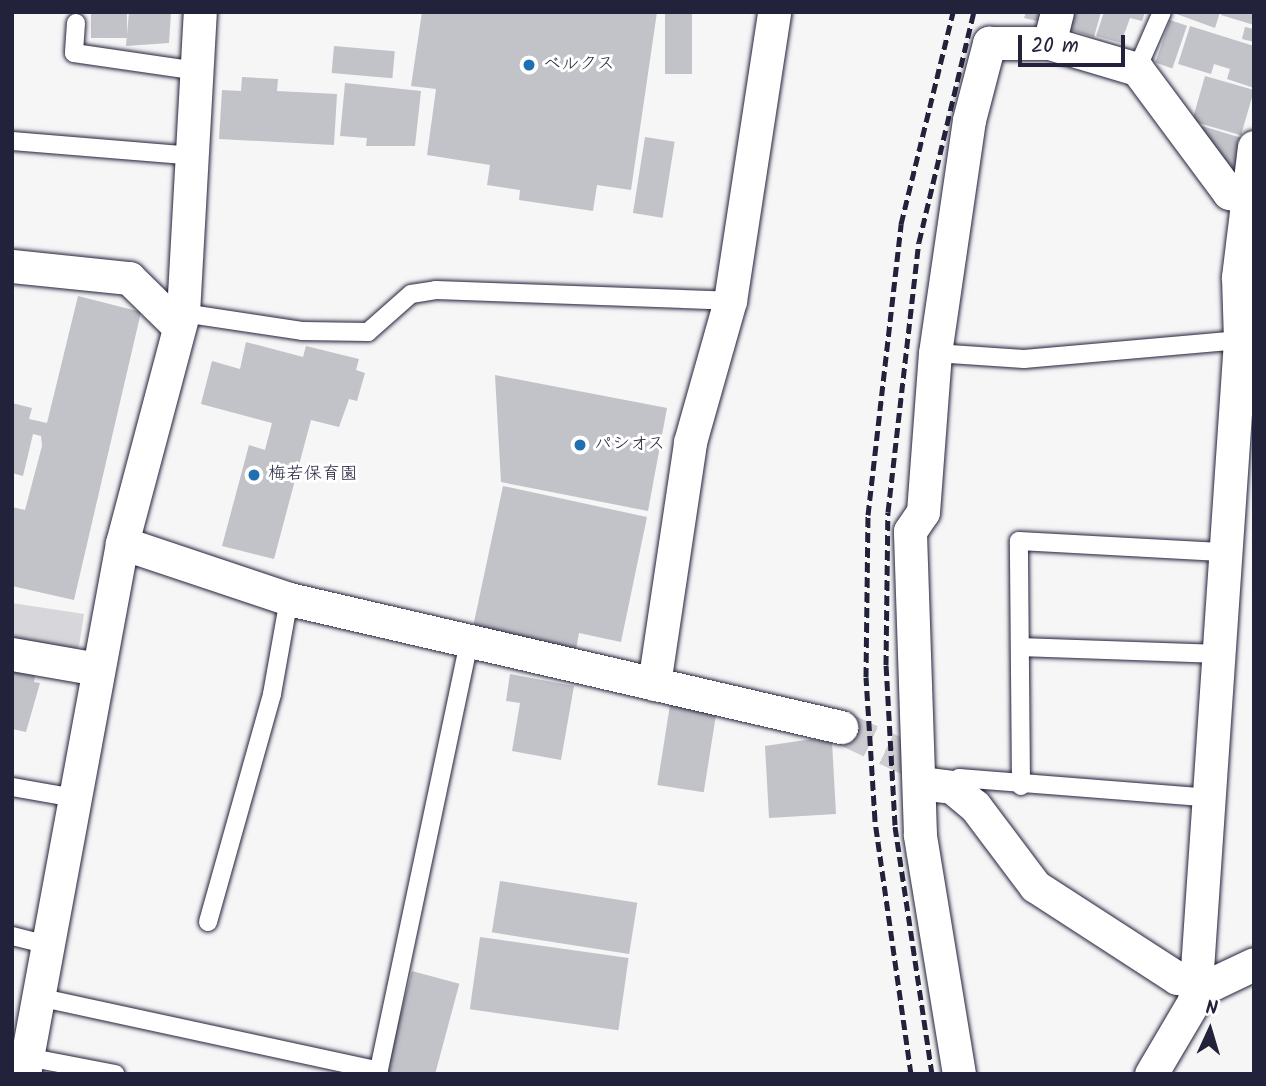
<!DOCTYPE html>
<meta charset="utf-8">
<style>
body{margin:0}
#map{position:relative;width:1266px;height:1086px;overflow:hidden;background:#f6f6f7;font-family:Kalam,"Klee One",sans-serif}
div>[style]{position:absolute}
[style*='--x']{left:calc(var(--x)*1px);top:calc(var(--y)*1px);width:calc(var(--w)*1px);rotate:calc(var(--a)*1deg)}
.green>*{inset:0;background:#d7d7db}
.building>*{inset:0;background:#c2c2c9;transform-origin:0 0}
.minor-tunnel>*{height:33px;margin-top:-16.5px;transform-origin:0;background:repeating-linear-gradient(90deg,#ccccd1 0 33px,transparent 0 50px)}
.roads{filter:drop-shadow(0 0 2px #22223b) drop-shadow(0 0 2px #22223b)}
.service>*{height:18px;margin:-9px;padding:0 9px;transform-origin:9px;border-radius:9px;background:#fff}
.minor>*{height:33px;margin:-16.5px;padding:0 16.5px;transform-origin:16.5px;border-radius:16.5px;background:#fff}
.rail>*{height:5px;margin-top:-2.5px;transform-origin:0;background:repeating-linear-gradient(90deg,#22223b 0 10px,transparent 0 15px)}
.dots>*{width:19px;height:19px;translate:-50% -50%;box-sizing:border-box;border:4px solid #fff;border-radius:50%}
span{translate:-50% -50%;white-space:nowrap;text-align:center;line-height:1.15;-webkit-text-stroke:6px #fff;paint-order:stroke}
.poi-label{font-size:18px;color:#22223b}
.left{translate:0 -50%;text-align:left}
.frame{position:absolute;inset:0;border:14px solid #22223b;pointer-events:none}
.north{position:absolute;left:1175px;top:995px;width:70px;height:70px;-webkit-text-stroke:5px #fff;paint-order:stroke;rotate:4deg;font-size:19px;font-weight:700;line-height:28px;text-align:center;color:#22223b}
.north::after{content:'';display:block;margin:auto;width:24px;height:32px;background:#22223b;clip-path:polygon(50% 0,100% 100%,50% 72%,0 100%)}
.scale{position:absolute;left:1018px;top:35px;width:107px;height:32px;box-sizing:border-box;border:4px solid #22223b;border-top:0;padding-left:9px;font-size:21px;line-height:24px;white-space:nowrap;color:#22223b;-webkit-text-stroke:5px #fff;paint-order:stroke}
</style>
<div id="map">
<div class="green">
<i style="clip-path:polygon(12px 603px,84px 614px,79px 646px,70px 652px,12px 641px)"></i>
</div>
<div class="building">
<i style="left:91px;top:12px;width:36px;height:26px"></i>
<i style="clip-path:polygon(129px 12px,171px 12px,169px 43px,126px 46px)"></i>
<i style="clip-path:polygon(422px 12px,657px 12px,631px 190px,597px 185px,593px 211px,519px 200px,520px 190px,487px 185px,490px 165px,427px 155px,436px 89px,411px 86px)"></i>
<i style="left:665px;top:12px;width:27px;height:62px"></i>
<i style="clip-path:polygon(1026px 12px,1045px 12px,1042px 22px,1024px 18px)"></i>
<i style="clip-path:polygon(1070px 12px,1101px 12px,1094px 37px,1065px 28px)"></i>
<i style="clip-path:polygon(1104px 12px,1145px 12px,1142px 21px,1130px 18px,1121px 43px,1096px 36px)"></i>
<i style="clip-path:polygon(1171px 12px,1220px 12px,1215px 28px)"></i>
<i style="clip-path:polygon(1222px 12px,1254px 12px,1254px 25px,1221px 15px)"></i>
<i style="left:1170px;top:20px;width:18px;height:45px;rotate:19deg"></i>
<i style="clip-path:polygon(1190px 26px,1254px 46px,1254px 88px,1227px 79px,1230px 69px,1214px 64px,1211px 74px,1178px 64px)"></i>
<i style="clip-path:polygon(1245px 27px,1254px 29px,1254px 42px,1242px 39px)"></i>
<i style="left:334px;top:46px;width:61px;height:27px;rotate:5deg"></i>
<i style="left:1205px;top:76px;width:51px;height:47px;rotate:16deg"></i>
<i style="clip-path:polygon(242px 77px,278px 79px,277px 91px,337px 94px,334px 145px,219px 139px,222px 90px,241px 91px)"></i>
<i style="clip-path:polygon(345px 83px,421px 91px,415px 146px,366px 146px,367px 138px,340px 136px)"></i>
<i style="clip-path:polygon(1202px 126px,1245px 139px,1237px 169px,1225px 167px,1199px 137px)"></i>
<i style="left:645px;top:137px;width:30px;height:77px;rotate:9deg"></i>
<i style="clip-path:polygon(78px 296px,141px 312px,74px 600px,12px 586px,12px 507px,25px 510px,42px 446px,41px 436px,33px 434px,23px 476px,12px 473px,12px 403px,32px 408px,29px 419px,47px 423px)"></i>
<i style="clip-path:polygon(246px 342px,303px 357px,306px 346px,359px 359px,356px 370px,365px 373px,357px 401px,349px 399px,339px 427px,311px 420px,274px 559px,222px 546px,249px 445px,265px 450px,272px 423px,201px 404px,212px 361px,240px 369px)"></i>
<i style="clip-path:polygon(495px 375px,667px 408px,648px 511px,501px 482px)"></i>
<i style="clip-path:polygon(503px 486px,647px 517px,621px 642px,579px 633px,576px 649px,473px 627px)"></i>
<i style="clip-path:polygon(12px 664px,36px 669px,34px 682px,40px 683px,26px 732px,12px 729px)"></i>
<i style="clip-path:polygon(510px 674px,574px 686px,561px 760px,512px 751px,520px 703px,506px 701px)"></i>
<i style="left:670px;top:705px;width:47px;height:81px;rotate:9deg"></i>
<i style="clip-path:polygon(812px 739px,832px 742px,836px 814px,769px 818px,765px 746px)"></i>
<i style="left:500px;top:881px;width:139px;height:52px;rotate:9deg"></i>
<i style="left:480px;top:937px;width:150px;height:73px;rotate:8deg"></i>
<i style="left:412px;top:971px;width:49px;height:106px;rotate:15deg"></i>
</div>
<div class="minor-tunnel">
<i style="--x:841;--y:727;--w:85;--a:25.1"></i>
</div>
<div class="roads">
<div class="service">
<i style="--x:76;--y:23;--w:30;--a:94"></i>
<i style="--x:74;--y:53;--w:124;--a:8.3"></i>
<i style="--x:1137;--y:69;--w:62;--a:-66.3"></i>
<i style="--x:12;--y:141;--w:182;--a:4.7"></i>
<i style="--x:183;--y:313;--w:120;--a:8.6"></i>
<i style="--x:302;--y:331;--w:66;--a:0.9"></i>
<i style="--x:368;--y:332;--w:57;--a:-41.5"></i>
<i style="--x:411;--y:294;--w:25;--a:-9"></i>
<i style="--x:436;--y:290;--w:294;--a:2.1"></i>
<i style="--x:935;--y:353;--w:89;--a:3.9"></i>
<i style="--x:1024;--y:359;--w:217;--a:-5"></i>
<i style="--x:1021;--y:647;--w:198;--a:2"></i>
<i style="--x:1021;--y:786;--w:245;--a:-90.5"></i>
<i style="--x:1019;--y:541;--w:202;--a:3.1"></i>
<i style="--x:12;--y:787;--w:64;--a:9.9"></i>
<i style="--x:952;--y:787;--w:11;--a:-52"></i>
<i style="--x:959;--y:778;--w:253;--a:4.5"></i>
<i style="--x:208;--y:922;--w:237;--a:-74.3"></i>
<i style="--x:272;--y:694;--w:97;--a:-79.9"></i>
<i style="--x:12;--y:936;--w:37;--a:14"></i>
<i style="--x:38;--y:997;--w:349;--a:12.2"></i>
<i style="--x:27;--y:1057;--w:90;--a:10.9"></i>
<i style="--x:378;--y:1074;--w:440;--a:-78.1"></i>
</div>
<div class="minor">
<i style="--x:1057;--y:12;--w:32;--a:104"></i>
<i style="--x:1049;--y:43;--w:92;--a:16.5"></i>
<i style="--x:1137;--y:69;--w:154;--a:53.4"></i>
<i style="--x:1229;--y:193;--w:25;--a:11"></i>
<i style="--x:12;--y:266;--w:118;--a:5.9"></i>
<i style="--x:129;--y:278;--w:70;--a:44.4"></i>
<i style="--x:122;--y:543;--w:176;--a:18.5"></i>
<i style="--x:289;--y:599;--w:567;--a:13.06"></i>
<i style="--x:12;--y:654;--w:87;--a:9.9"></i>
<i style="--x:654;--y:684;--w:245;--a:-81.5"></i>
<i style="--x:690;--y:442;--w:147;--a:-74.2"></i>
<i style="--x:730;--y:301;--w:292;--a:-81.3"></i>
<i style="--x:920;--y:783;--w:32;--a:7"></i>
<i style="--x:952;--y:787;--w:30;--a:40"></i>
<i style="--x:975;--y:806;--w:100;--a:53.1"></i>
<i style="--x:1035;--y:886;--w:169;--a:32.9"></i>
<i style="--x:1177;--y:978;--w:37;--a:8"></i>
<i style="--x:1214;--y:983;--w:44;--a:-25.4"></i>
<i style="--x:24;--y:1074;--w:540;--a:-79.54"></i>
<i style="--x:122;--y:543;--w:238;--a:-75.1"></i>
<i style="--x:183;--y:313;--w:301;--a:-86.8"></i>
<i style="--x:959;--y:1074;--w:242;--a:-99.3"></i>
<i style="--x:920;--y:835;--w:304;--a:-91.9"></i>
<i style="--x:910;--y:531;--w:23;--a:-56"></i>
<i style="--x:923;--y:512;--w:159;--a:-85.7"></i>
<i style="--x:935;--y:353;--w:235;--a:-81.7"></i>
<i style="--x:969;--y:120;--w:80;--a:-75.4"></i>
<i style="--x:989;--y:43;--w:60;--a:0"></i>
<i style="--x:1151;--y:1074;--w:85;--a:-59.5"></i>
<i style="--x:1194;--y:1001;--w:17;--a:-83"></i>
<i style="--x:1196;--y:984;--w:646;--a:-86.09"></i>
<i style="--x:1240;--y:340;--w:63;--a:-91.8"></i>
<i style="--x:1238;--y:277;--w:131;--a:-83"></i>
</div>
</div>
<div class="rail">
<i style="--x:911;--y:1074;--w:257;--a:-98.1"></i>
<i style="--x:875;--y:820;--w:143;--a:-93.6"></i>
<i style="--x:866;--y:677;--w:162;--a:-89.3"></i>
<i style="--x:868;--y:515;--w:293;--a:-83.5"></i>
<i style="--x:901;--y:224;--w:218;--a:-76.2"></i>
<i style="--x:932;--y:1074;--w:252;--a:-98.5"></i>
<i style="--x:895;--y:825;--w:160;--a:-93.2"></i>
<i style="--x:886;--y:665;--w:153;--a:-89.3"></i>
<i style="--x:888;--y:512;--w:272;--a:-83.5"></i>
<i style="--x:919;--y:242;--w:236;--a:-76.6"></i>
</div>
<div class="dots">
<i style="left:529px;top:65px;background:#1f6fb2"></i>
<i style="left:580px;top:445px;background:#1f6fb2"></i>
<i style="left:254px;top:475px;background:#1f6fb2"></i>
</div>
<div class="poi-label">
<span class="left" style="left:543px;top:65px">ベルクス</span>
<span class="left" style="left:594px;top:445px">パシオス</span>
<span class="left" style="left:268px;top:475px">梅若保育園</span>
</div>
<div class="frame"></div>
<div class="north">N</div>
<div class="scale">20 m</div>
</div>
